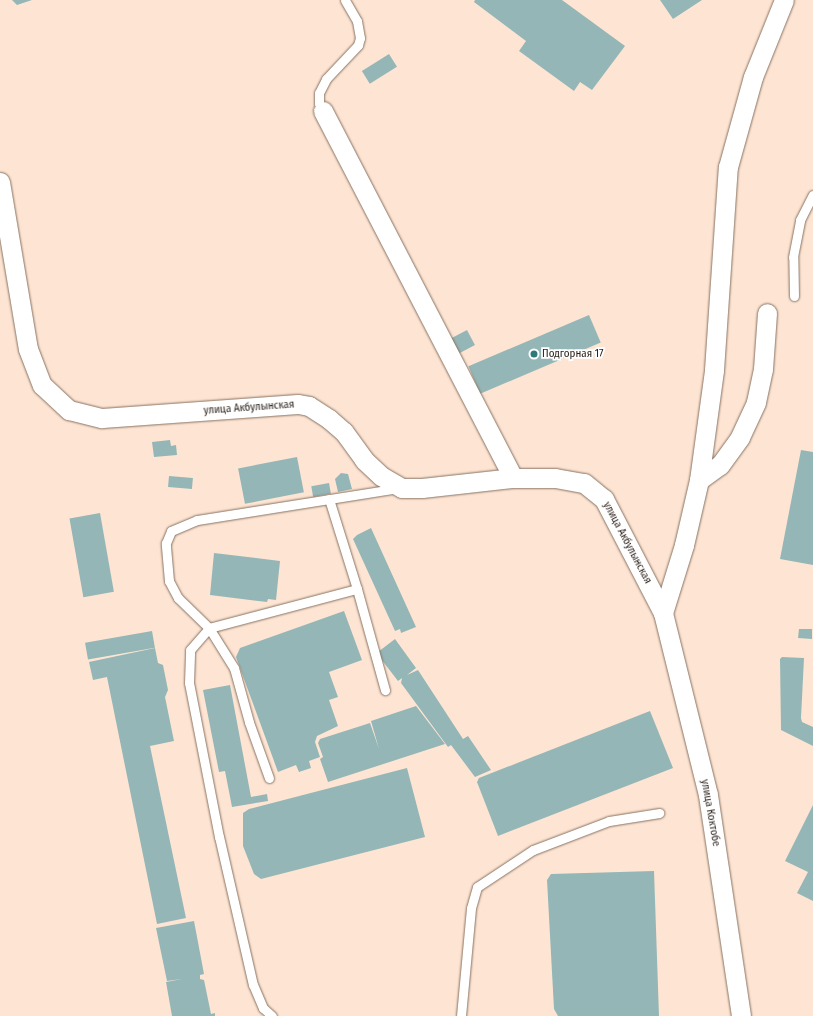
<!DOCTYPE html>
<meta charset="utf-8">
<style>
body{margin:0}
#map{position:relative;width:813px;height:1016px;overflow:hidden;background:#fee5d3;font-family:"Fira Sans Condensed",sans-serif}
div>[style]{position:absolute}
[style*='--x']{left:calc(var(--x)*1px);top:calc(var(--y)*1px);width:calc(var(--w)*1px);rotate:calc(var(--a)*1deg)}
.building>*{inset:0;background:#94b6b6;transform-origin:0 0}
.roads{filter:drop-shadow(0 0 1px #887262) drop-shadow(0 0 1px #887262)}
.lane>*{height:9px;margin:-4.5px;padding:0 4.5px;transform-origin:4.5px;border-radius:4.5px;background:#fff}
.street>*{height:19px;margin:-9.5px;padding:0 9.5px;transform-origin:9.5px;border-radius:9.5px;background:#fff}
.dots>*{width:11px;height:11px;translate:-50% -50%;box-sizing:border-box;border:2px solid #fff;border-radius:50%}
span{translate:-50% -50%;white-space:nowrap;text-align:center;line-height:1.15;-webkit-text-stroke:3.5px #fff;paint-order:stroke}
.poi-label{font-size:11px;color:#291f19}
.left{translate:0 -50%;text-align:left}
.street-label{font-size:11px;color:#291f19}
</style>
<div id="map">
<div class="building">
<i style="clip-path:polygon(12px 0,32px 0,17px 5px)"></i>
<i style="clip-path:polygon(475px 0,562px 0,625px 46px,592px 90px,580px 82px,574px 91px,519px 51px,526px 41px,474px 2px)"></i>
<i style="clip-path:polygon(660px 0,702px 0,673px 19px)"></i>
<i style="left:389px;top:54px;width:15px;height:32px;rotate:58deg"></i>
<i style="left:589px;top:315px;width:30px;height:131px;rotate:67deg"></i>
<i style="left:467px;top:330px;width:17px;height:21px;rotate:62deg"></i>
<i style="clip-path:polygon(170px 440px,171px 446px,176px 445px,177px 455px,154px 457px,152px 442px)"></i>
<i style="clip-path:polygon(801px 450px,813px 452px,813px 565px,780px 559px)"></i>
<i style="left:297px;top:457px;width:36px;height:60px;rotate:79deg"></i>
<i style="clip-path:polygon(341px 473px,348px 474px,352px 489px,338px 492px,335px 479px)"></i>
<i style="left:169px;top:476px;width:24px;height:11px;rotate:5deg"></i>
<i style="left:329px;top:483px;width:11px;height:18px;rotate:80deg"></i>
<i style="left:100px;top:513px;width:80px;height:31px;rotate:80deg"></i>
<i style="clip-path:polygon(371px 528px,416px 627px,401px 633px,400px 629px,395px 631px,353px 539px,357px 535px)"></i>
<i style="clip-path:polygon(214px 553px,280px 561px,276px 600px,268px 599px,267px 602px,210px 595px)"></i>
<i style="clip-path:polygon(344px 611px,362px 660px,329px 672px,338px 697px,329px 700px,338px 726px,317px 736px,315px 742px,320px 757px,309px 761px,311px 768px,299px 772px,296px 765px,278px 772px,236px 657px,240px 648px)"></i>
<i style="clip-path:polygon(799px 629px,812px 629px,812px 639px,798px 638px)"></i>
<i style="left:152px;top:631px;width:17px;height:68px;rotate:80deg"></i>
<i style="clip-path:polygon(395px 639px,416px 668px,407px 675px,418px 670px,463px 739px,468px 736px,491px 770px,475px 777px,451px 745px,448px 747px,401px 683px,402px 678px,398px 681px,378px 655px,378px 652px)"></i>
<i style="clip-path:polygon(155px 648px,158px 663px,163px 665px,168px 690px,165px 697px,174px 741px,150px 746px,186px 918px,157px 924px,107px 677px,93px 680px,89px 662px)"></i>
<i style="clip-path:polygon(782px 657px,804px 658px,801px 718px,802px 722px,813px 727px,813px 746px,781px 730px,780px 659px)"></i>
<i style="clip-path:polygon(230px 685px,251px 797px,267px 794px,268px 801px,232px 807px,225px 771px,219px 772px,203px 690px)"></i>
<i style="clip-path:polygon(416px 706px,445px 744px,328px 782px,320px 759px,323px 757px,318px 743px,320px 739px,370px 723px,379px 749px,371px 721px)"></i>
<i style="clip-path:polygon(650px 711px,673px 768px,498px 836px,477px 782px,479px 778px)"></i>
<i style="clip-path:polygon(407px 768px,425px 837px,261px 879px,254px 874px,243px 846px,243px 813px,249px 809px)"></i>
<i style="clip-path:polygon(813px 805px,813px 901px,797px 893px,808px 872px,785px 861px)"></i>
<i style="clip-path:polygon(654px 871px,659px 1016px,558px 1016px,554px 1009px,547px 880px,551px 874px)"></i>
<i style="clip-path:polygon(194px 921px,204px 974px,200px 975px,200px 979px,204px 980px,211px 1014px,215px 1013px,215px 1016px,172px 1016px,166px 982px,182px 979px,167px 981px,156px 928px)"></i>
</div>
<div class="roads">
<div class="lane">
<i style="--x:323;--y:111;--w:9;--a:-117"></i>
<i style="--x:319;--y:103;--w:10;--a:-90"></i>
<i style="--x:319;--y:93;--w:16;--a:-63"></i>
<i style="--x:326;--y:79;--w:47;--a:-46.7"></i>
<i style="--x:358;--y:45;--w:7;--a:-74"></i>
<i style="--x:360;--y:38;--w:17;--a:-100"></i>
<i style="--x:357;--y:21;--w:24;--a:-120"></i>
<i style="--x:794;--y:296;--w:39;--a:-91"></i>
<i style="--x:793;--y:257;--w:38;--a:-79"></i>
<i style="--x:800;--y:220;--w:28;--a:-63"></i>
<i style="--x:329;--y:499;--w:94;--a:72.7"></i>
<i style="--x:357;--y:589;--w:105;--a:74.5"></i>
<i style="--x:269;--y:778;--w:59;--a:-109.7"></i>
<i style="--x:249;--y:722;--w:56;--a:-105.5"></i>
<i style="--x:234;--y:668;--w:47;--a:-122"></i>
<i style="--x:209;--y:628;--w:43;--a:-135.9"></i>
<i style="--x:178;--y:598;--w:19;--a:-118"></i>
<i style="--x:169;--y:581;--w:38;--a:-95"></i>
<i style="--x:166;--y:543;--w:13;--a:-67"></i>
<i style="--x:171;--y:531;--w:28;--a:-23"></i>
<i style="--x:197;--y:520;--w:204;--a:-9"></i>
<i style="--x:272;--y:1016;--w:12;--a:-138"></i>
<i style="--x:263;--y:1008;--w:25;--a:-113"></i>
<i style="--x:253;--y:985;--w:152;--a:-102.9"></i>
<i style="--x:219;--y:837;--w:157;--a:-101"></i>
<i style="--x:189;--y:683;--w:33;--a:-88"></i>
<i style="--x:190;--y:650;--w:29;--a:-49"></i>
<i style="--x:209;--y:628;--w:153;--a:-14.8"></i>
<i style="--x:461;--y:1016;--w:108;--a:-84.7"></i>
<i style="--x:471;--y:908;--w:22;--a:-74"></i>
<i style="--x:477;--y:887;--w:67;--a:-33.5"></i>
<i style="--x:533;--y:850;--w:81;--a:-20.9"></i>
<i style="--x:609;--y:821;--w:51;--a:-9.1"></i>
</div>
<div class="street">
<i style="--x:323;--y:111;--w:413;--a:62.6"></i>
<i style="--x:0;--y:182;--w:169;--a:80.5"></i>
<i style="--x:28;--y:349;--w:39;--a:69"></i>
<i style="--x:42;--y:385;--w:37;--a:43"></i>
<i style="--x:69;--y:410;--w:34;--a:14"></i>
<i style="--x:102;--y:418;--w:196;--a:-4.1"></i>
<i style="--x:298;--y:404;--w:11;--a:10"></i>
<i style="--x:309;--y:406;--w:24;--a:33"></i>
<i style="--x:329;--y:419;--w:20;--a:41"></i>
<i style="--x:344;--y:432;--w:34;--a:54"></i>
<i style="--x:364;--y:460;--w:23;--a:43"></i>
<i style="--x:381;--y:476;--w:24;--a:30"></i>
<i style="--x:402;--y:488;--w:20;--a:0"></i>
<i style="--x:422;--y:488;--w:92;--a:-6.3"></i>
<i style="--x:513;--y:478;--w:42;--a:0"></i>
<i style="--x:555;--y:478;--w:29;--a:10"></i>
<i style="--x:584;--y:483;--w:26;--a:39"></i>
<i style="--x:604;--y:499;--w:128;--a:62.6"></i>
<i style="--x:663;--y:613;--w:187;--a:76.1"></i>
<i style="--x:708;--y:795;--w:223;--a:81.5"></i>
<i style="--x:699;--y:480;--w:26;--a:-36"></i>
<i style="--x:720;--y:465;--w:34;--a:-54"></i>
<i style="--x:740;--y:437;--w:38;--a:-65"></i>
<i style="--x:756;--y:402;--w:34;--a:-78"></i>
<i style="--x:763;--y:369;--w:56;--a:-85.9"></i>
<i style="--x:663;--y:613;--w:71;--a:-72.8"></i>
<i style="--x:684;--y:545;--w:67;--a:-77"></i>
<i style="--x:699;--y:480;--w:111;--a:-82.2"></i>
<i style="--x:714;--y:370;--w:203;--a:-86.1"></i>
<i style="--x:728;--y:167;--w:93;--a:-74.5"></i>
<i style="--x:753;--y:77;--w:83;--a:-68.1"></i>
</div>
</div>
<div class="dots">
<i style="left:534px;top:354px;background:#2f7878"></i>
</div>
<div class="poi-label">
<span class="left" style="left:542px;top:354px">Подгорная 17</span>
</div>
<div class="street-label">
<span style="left:249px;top:408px;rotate:-4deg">улица Акбулынская</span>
<span style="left:627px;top:543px;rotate:62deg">улица Акбулынская</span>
<span style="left:710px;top:813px;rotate:80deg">улица Коктобе</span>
</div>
</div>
